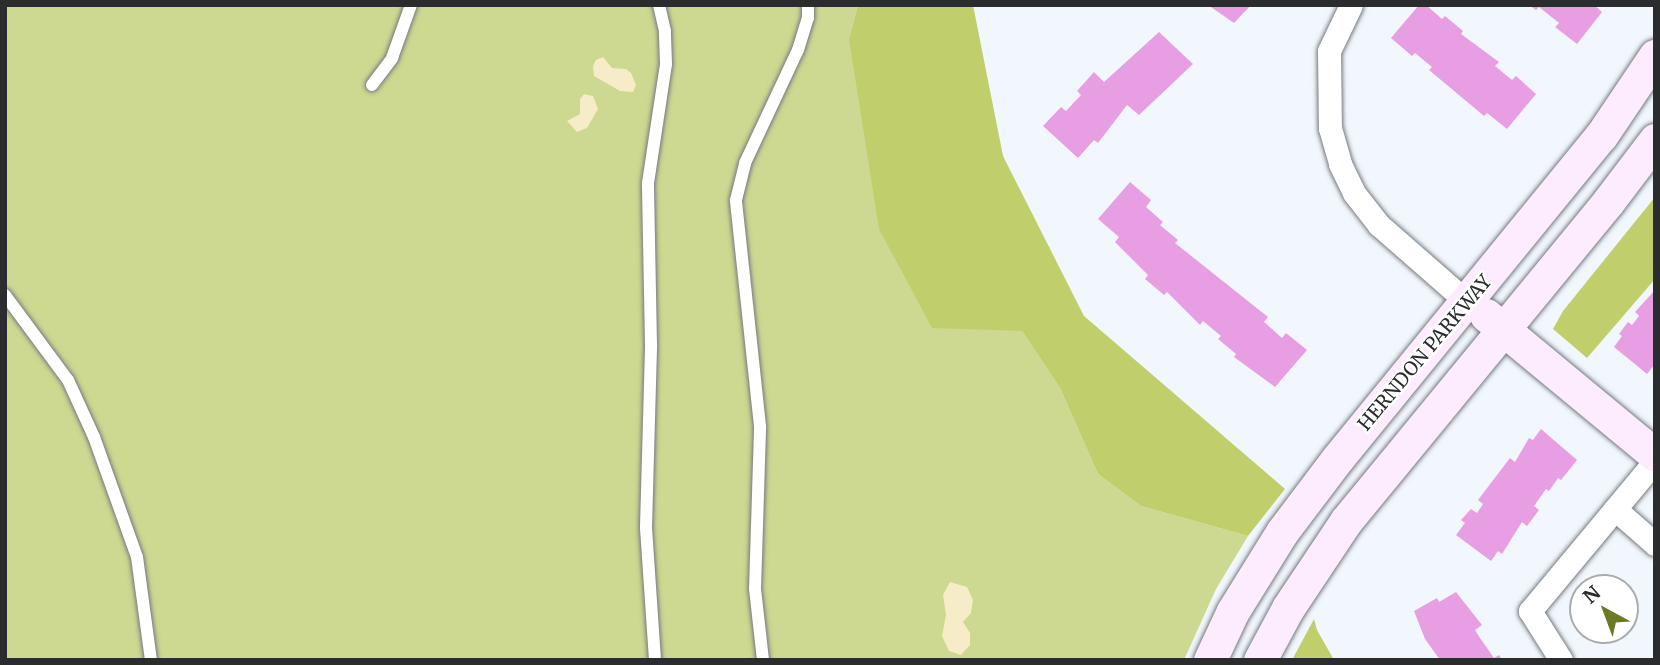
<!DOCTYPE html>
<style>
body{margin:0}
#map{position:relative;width:1660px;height:665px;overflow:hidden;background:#f1f7fc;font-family:Merriweather,serif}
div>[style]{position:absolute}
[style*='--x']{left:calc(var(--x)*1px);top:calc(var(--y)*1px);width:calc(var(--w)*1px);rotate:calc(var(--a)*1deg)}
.green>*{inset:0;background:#cdd890}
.forest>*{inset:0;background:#c0ce6c}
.sand>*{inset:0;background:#f6ecc7}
.building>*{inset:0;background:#e79ee3}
.roads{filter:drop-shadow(0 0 2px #767b80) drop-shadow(0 0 2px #767b80)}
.lane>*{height:12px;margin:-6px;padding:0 6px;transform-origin:6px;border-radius:6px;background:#fff}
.street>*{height:23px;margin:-11.5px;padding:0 11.5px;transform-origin:11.5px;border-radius:11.5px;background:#fff}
.secondary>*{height:33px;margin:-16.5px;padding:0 16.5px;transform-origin:16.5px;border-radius:16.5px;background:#fdecfd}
span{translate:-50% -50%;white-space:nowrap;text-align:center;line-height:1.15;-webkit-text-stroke:5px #fff;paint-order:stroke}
.street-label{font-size:19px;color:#2a2c2e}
.frame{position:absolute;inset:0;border:7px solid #2a2c2e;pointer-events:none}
.north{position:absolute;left:1569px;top:574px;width:70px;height:70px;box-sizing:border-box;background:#fff;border:2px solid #aaabab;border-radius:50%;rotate:319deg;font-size:19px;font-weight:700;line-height:28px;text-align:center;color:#2a2c2e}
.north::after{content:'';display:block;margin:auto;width:24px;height:32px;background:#6c7925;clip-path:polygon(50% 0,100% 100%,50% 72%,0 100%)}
</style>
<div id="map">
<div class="green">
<i style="clip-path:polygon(5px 5px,858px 5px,849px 39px,1022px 331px,1060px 388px,1098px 474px,1141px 506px,1248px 536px,1216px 589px,1184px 660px,5px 660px)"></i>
</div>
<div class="forest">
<i style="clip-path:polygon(858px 5px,973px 5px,1003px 156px,1084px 316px,1285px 489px,1248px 536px,1141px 506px,1098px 474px,1060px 388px,1022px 331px,932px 328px,879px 229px,849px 39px)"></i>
<i style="clip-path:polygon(1655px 197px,1655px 279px,1587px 358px,1553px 329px,1563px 311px)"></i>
<i style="clip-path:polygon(1314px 619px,1317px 630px,1334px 660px,1292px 660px)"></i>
</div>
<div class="sand">
<i style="clip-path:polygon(603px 57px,612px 68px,626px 69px,631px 73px,636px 85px,633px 92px,620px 91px,594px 76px,593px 66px,596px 60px)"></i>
<i style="clip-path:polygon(584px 94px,593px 96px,598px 109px,587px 128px,577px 132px,567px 121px,580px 114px,580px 99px)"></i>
<i style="clip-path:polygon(950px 582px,967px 587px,973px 600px,971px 613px,963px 622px,970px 633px,970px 645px,961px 655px,949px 651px,942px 636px,946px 615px,943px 595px)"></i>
</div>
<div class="building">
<i style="clip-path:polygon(1208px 5px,1251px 5px,1234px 23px)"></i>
<i style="clip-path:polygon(1419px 5px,1426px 5px,1442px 19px,1445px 16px,1463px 31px,1461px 34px,1499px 62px,1495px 66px,1512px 80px,1516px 76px,1536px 94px,1507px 129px,1487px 113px,1484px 116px,1429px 70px,1432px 67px,1415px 53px,1412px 56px,1391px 38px)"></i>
<i style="clip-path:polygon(1529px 5px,1594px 5px,1602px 12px,1577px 44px,1555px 27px,1559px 23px,1539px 7px,1536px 10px)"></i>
<i style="clip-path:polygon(1159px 32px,1193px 64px,1139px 115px,1127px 105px,1098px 143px,1094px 140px,1078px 158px,1043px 126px,1061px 107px,1066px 111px,1081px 95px,1077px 91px,1094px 72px,1104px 82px)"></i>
<i style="clip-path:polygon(1130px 182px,1151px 200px,1146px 207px,1163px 222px,1160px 225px,1178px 240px,1175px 243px,1268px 317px,1264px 322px,1282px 338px,1286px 333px,1307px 350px,1275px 387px,1234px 357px,1236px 354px,1218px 339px,1221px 336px,1203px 321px,1200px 325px,1167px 292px,1164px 295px,1145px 279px,1148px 275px,1115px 242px,1119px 237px,1098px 219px)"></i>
<i style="clip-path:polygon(1655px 290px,1655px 364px,1647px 374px,1614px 347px,1622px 336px,1619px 334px,1628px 322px,1632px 325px,1639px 316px,1635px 312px)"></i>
<i style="clip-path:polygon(1541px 429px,1577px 460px,1561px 480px,1558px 478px,1549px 491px,1546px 489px,1534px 506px,1539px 510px,1527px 526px,1522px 522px,1502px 554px,1498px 551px,1491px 561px,1456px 535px,1465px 523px,1461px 520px,1471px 509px,1477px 513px,1483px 504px,1478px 500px,1510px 458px,1515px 462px,1529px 438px,1533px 440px)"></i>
<i style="clip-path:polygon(1456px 592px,1482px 625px,1475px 630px,1480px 638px,1494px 658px,1499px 655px,1502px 660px,1440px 660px,1425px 639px,1414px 611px,1437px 598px,1439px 602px)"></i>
</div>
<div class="roads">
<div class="lane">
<i style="--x:372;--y:85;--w:34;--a:-53"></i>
<i style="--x:392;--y:58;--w:56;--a:-70.3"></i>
<i style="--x:5;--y:295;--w:106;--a:53.5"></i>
<i style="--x:68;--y:380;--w:63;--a:65.5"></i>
<i style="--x:94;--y:437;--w:127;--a:70.3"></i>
<i style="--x:137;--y:557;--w:104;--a:82.3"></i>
<i style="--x:655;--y:660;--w:133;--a:-93.9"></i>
<i style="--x:646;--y:527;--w:183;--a:-88.4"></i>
<i style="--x:651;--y:344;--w:161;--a:-91.1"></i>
<i style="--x:648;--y:183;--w:120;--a:-81.4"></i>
<i style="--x:666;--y:64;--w:33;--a:-92"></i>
<i style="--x:665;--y:31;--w:27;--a:-103"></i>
<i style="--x:763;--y:660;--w:71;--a:-96.4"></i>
<i style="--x:755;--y:589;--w:163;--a:-88.2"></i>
<i style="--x:760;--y:426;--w:227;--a:-96.1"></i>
<i style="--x:736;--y:200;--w:38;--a:-76"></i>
<i style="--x:745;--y:163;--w:125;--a:-64.9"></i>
<i style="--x:798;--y:50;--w:34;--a:-73"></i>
<i style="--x:808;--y:18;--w:13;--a:-90"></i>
</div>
<div class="street">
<i style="--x:1351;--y:5;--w:51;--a:115.6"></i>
<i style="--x:1329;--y:51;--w:77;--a:89.3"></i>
<i style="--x:1330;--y:128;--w:37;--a:74"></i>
<i style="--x:1340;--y:164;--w:32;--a:64"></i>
<i style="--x:1354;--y:193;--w:41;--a:52"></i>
<i style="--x:1379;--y:225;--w:117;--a:41.2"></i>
<i style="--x:1615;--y:509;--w:53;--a:41.2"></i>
<i style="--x:1561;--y:660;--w:58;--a:-122.3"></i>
<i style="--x:1530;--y:611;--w:195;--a:-50.2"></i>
</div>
<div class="secondary">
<i style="--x:1486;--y:315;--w:219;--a:39.6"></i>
<i style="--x:1210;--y:660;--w:54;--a:-64.9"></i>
<i style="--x:1233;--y:611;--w:93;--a:-58.2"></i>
<i style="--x:1282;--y:532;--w:93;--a:-52.9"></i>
<i style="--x:1338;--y:458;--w:416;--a:-50.8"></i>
<i style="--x:1601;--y:136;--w:97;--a:-56"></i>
<i style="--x:1260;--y:660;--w:59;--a:-61.7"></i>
<i style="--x:1288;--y:608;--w:105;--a:-56.3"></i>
<i style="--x:1346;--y:521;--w:413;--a:-50.6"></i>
<i style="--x:1608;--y:202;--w:78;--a:-52.8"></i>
</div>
</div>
<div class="street-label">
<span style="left:1425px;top:353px;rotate:-50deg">HERNDON PARKWAY</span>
</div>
<div class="frame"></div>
<div class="north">N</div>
</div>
